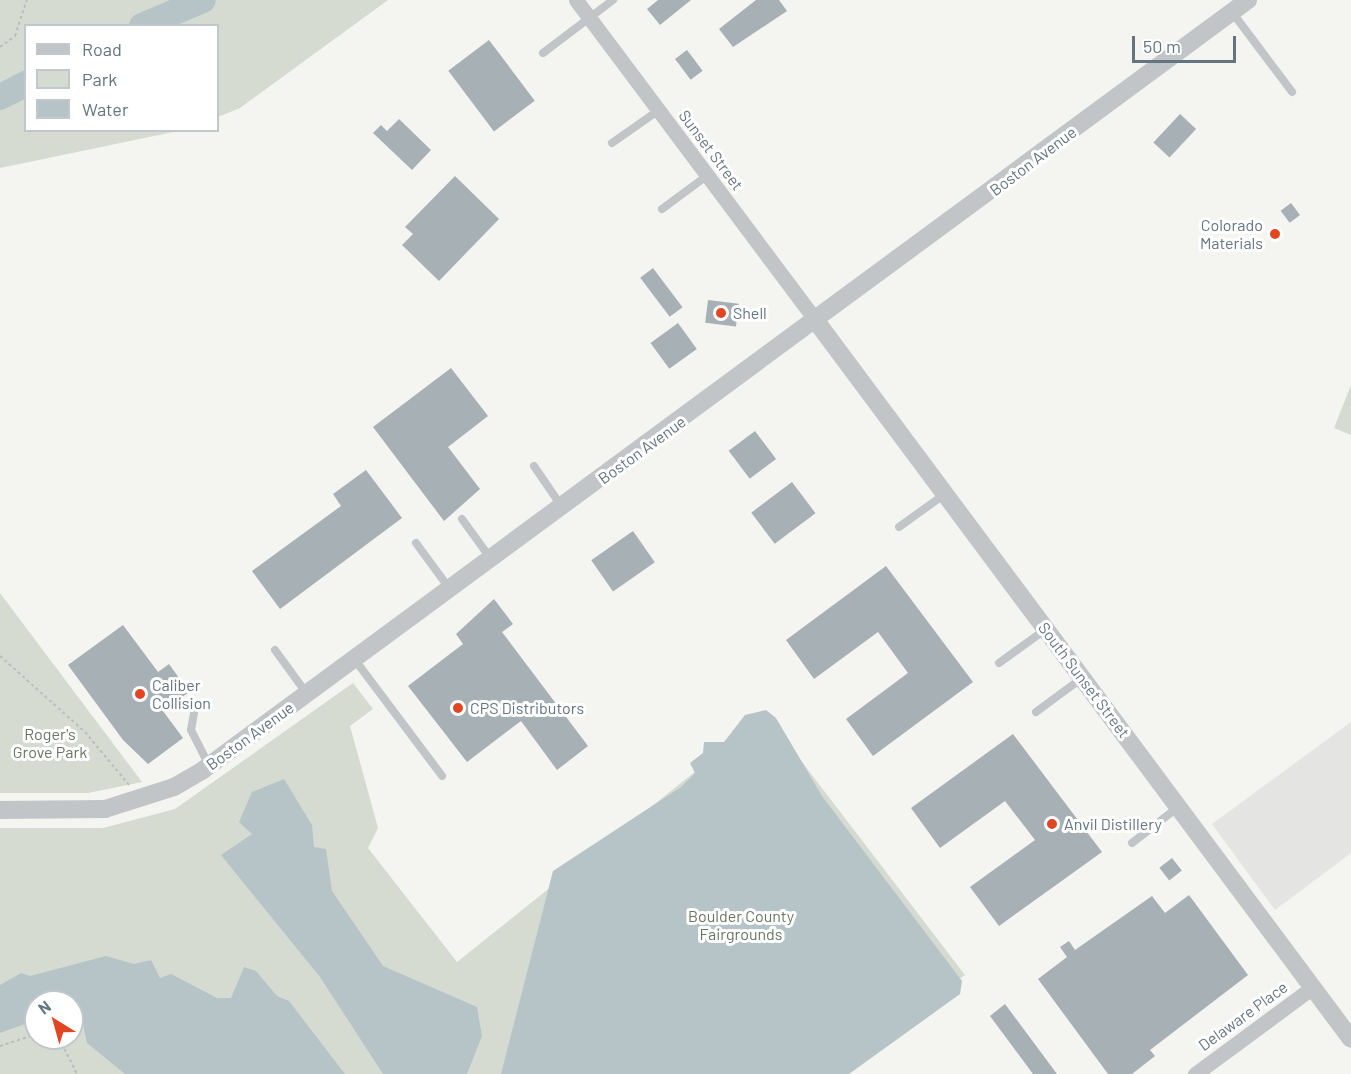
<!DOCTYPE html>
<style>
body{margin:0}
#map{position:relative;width:1351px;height:1074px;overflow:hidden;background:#f4f4f0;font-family:Barlow,sans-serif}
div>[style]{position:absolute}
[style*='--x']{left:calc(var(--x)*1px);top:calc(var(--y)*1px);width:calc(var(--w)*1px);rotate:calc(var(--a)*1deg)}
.built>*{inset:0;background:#e4e5e3}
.green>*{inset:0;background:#d5dbd1}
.water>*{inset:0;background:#b6c4c7}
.river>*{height:26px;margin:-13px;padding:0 13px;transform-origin:13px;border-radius:13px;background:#b6c4c7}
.building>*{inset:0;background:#a7b0b5;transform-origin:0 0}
.path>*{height:2px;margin-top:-1px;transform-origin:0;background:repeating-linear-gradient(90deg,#bbbdbf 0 3px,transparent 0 6px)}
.service>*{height:8px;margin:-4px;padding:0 4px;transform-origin:4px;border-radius:4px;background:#c1c5c8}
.minor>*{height:15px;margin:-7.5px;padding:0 7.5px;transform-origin:7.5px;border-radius:7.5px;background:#c1c5c8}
.tertiary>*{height:18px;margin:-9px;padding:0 9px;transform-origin:9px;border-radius:9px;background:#c1c5c8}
.dots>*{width:16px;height:16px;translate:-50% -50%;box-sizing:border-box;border:3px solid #fff;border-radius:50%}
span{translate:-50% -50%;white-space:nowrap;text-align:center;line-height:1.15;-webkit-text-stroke:6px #fff;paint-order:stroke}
.street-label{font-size:16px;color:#637581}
.poi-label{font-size:16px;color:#637581}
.right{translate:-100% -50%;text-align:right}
.left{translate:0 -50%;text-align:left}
.park-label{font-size:16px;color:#677862}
.legend{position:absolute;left:24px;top:24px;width:195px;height:108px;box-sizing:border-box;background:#fff;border:2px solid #c1c8cd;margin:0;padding:8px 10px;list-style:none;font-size:18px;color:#637581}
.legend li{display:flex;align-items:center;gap:12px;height:30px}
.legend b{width:30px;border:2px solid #c1c8cd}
.north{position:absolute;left:24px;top:990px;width:60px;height:60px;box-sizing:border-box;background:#fff;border:2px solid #c1c8cd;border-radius:50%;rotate:323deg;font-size:16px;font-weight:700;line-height:24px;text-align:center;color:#637581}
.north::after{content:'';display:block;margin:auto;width:21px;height:27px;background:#e24522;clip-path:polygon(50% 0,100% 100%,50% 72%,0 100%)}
.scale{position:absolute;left:1132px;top:36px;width:104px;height:27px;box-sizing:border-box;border:3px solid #637581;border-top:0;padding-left:8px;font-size:18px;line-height:21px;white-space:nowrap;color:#637581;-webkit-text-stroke:4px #fff;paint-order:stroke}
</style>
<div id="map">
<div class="built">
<i style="clip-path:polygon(1351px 722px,1351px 853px,1275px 910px,1212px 824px)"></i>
</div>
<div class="green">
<i style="clip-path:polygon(0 0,388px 0,240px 108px,218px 117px,218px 26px,26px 26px,26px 130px,178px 131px,0 168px)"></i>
<i style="clip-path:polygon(1351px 385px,1351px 435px,1334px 428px)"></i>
<i style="clip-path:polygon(0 593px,142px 782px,88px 793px,0 793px)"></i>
<i style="clip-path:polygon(evenodd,353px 683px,373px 709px,350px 726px,378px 828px,368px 848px,457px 962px,766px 715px,965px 975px,836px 1074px,0 1074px,0 828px,103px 828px,175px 809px,353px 683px,36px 1002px,72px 1002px,72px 1038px,36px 1038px,36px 1002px)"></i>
</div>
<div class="water">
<i style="clip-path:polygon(766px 710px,776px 718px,822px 796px,962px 981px,960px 994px,849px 1074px,501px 1074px,553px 871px,681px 787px,695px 773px,690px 763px,703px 753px,704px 742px,724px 742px,745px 715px)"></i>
<i style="clip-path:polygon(284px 779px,312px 825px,314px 847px,326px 849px,332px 891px,383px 966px,477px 1007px,482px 1036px,467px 1074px,383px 1074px,320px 977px,221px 855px,252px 834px,239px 822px,252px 792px)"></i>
<i style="clip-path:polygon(106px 956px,134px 964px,151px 960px,160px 978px,171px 974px,217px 998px,231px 998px,244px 967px,256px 971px,277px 996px,289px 1001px,345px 1074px,125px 1074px,87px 1043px,80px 1010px,72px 1002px,36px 1002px,36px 1020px,0 1033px,0 985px,21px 973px,30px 976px)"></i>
</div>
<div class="river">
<i style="--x:142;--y:26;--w:66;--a:-23.1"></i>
<i style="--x:0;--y:97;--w:29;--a:-27"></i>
</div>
<div class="building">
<i style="clip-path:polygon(658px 0,691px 0,660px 25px,647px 9px)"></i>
<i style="clip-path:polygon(756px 0,779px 0,787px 11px,733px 47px,719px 29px)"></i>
<i style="left:489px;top:40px;width:76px;height:51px;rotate:53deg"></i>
<i style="left:687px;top:50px;width:26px;height:15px;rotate:53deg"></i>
<i style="left:1180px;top:114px;width:22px;height:39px;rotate:43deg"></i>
<i style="clip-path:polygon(399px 119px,431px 150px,412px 170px,373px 133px,381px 125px,387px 131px)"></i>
<i style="clip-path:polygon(455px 176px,499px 219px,439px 281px,402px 245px,413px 234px,405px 227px)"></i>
<i style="left:1291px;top:203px;width:15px;height:13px;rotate:53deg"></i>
<i style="left:653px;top:268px;width:49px;height:16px;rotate:53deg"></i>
<i style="left:708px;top:300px;width:31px;height:23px;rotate:7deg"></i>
<i style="left:678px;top:323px;width:32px;height:34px;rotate:54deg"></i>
<i style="clip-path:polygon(451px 368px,488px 416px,448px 447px,480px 489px,444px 521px,373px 427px)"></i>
<i style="left:755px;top:431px;width:35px;height:33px;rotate:53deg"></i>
<i style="clip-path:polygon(366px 470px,402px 518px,280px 609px,252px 571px,341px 506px,333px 494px)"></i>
<i style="left:792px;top:482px;width:39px;height:51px;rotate:53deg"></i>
<i style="left:633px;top:531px;width:38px;height:51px;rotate:55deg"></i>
<i style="clip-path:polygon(886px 566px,973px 682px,873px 756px,846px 719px,908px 673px,878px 632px,814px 679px,786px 640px)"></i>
<i style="clip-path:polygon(494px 599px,513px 624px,502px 632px,588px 746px,557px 770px,521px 721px,467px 762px,408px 686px,463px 644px,456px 634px)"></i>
<i style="clip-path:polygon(123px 625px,158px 672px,169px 664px,189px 692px,163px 711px,183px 738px,148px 764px,123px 740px,68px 665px)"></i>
<i style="clip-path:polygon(1013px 734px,1102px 852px,999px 926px,970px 887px,1035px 840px,1005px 801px,940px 848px,911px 808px)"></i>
<i style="left:1172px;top:858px;width:16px;height:16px;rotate:52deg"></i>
<i style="clip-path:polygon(1189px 895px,1248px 975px,1150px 1050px,1155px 1056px,1132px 1074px,1108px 1074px,1038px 979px,1067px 957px,1060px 947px,1069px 941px,1075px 950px,1152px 896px,1165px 913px)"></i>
<i style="clip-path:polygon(1005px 1004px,1057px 1074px,1033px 1074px,990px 1016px)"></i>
</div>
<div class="path">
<i style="--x:0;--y:47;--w:19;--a:-36"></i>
<i style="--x:15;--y:36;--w:38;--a:-72"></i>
<i style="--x:0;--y:656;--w:114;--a:41.8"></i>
<i style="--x:85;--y:732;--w:69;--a:50.3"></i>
<i style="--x:59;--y:1038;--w:40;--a:63.4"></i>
<i style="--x:0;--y:1046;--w:38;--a:-18"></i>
</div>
<div class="service">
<i style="--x:1232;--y:12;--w:100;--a:53.1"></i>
<i style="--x:543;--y:53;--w:88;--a:-37.1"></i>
<i style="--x:612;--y:143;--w:57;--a:-35.1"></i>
<i style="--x:662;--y:209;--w:57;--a:-36.5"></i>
<i style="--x:534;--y:466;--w:50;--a:55.7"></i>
<i style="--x:462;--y:519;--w:49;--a:54.1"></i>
<i style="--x:899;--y:527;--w:57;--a:-35.7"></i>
<i style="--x:416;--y:543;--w:56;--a:53.7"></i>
<i style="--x:275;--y:650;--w:54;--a:54"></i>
<i style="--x:355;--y:660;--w:145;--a:53.1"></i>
<i style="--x:999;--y:663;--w:58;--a:-35.9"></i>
<i style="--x:1036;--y:712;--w:57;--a:-36.5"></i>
<i style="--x:194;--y:713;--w:17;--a:100"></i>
<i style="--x:191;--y:730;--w:39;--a:63"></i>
<i style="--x:1132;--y:843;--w:58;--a:-38"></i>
</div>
<div class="minor">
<i style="--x:576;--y:0;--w:401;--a:53.2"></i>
<i style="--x:1195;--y:1074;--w:147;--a:-36.4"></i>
</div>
<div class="tertiary">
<i style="--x:816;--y:321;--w:895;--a:53.31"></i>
<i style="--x:0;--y:810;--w:105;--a:-0.5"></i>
<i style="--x:105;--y:809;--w:72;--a:-17.7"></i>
<i style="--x:174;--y:787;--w:34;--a:-30"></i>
<i style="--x:203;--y:770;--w:1298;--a:-36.38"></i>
</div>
<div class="dots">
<i style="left:1275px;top:234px;background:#e24522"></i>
<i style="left:721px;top:313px;background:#e24522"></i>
<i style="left:140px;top:694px;background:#e24522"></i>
<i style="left:458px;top:708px;background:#e24522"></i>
<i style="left:1052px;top:824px;background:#e24522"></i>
</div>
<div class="street-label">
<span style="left:711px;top:150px;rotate:53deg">Sunset Street</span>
<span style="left:1033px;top:161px;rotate:-37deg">Boston Avenue</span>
<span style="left:642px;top:450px;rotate:-36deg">Boston Avenue</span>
<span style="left:1084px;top:680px;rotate:53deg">South Sunset Street</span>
<span style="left:250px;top:736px;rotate:-36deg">Boston Avenue</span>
<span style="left:1243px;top:1016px;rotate:-36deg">Delaware Place</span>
</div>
<div class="poi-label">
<span class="right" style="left:1263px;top:234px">Colorado<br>Materials</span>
<span class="left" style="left:733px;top:313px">Shell</span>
<span class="left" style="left:152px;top:694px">Caliber<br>Collision</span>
<span class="left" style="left:470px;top:708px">CPS Distributors</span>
<span class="left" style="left:1064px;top:824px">Anvil Distillery</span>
</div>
<div class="park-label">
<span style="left:50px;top:743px">Roger's<br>Grove Park</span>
<span style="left:741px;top:925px">Boulder County<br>Fairgrounds</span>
</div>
<ul class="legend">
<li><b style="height:8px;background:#c1c5c8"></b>Road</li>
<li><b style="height:16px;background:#d5dbd1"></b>Park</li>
<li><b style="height:16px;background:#b6c4c7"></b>Water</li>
</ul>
<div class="north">N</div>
<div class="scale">50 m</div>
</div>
